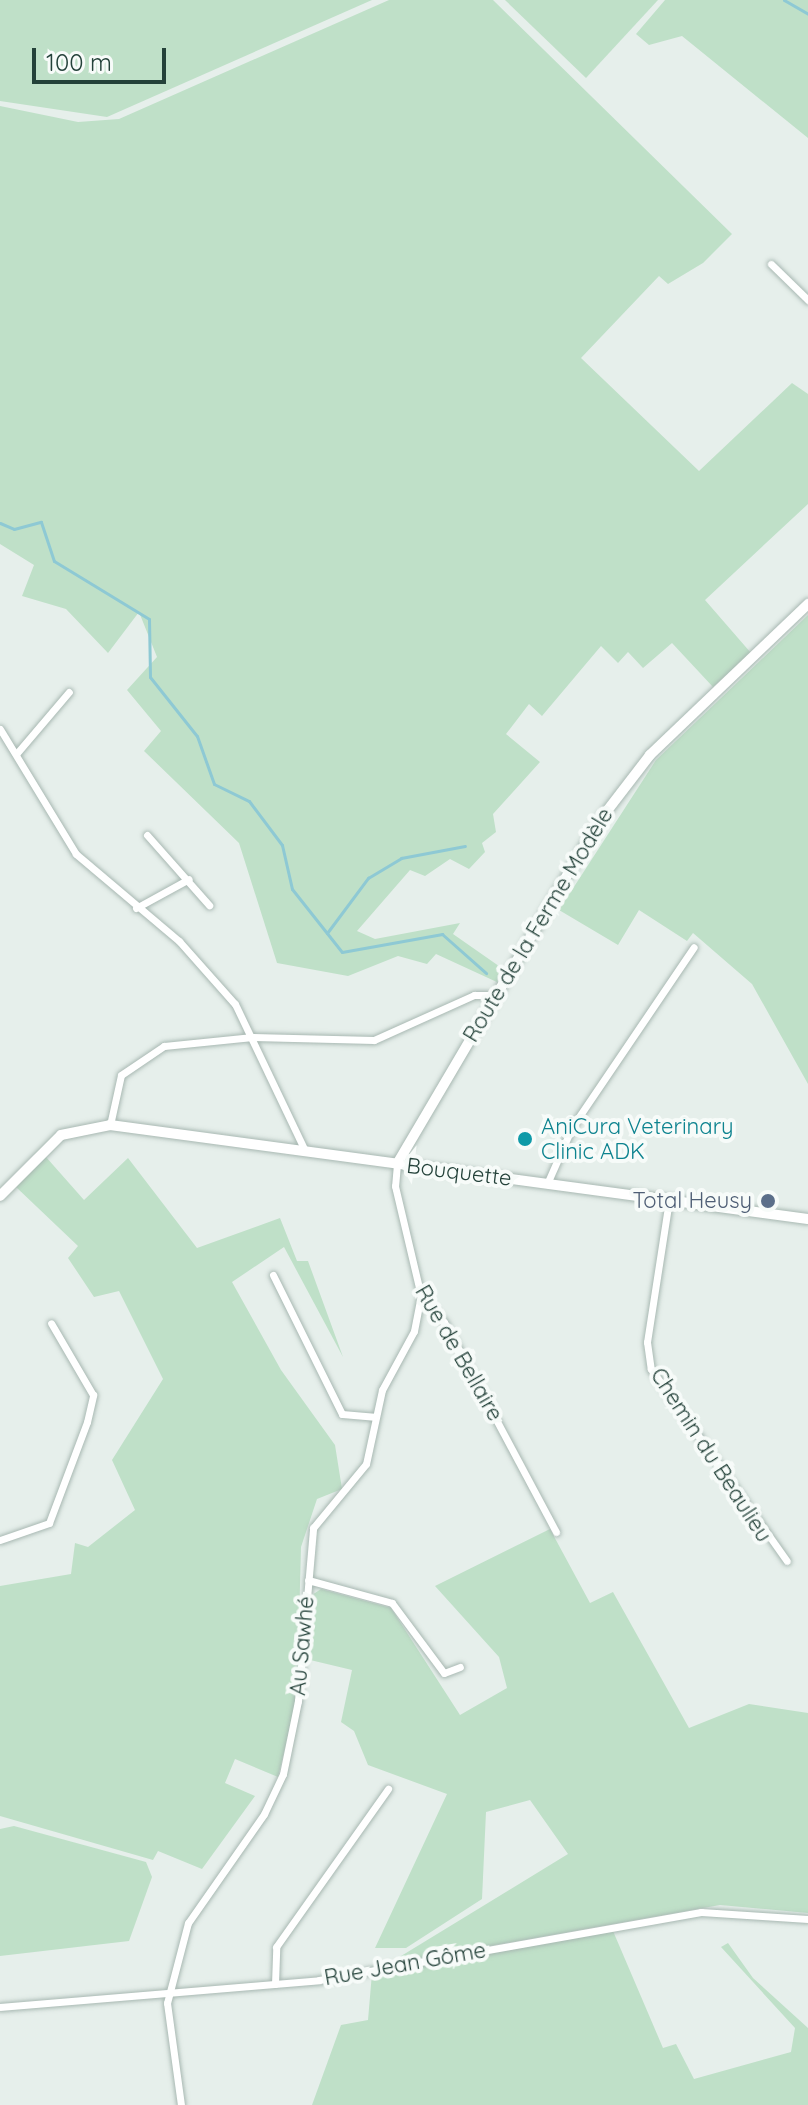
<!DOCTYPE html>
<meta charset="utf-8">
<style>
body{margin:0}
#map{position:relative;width:808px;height:2105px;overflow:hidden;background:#e6efeb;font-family:Quicksand,sans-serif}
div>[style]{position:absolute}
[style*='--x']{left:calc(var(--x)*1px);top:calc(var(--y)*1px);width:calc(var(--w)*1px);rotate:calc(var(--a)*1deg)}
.green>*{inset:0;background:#bfe0c8}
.stream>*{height:3px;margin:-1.5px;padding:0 1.5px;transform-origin:1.5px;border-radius:1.5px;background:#8ec9d4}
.roads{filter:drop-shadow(0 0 2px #a8b8b2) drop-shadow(0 0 2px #a8b8b2)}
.street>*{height:7px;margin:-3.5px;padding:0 3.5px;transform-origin:3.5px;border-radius:3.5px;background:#fff}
.secondary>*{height:10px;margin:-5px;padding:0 5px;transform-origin:5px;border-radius:5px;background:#fff}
.dots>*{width:22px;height:22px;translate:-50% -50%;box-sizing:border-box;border:4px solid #f7fbf9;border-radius:50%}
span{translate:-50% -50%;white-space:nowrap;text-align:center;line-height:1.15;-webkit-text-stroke:8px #f7fbf9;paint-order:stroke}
.street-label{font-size:22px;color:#24423a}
.culture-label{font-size:22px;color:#0d838f}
.left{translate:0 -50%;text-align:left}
.service-label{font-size:22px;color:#4e5e75}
.right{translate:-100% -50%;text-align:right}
.scale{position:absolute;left:32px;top:48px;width:134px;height:36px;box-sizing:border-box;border:4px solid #24423a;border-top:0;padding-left:10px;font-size:24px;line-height:28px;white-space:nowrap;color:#24423a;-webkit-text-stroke:6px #f7fbf9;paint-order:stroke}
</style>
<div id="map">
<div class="green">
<i style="clip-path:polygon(0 0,372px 0,107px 117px,0 101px)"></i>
<i style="clip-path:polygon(389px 0,493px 0,732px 234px,703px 263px,668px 284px,659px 276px,581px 358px,699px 471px,792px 383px,808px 394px,808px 504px,705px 600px,751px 653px,713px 687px,672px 643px,643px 668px,628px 652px,618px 663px,601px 646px,542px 716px,529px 704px,506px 734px,540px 762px,493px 814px,496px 832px,482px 843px,485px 852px,469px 869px,450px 859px,425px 876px,410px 870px,357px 931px,375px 939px,460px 923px,453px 934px,506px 971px,499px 983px,436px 954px,427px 964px,398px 956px,348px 976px,277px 963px,239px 843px,144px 751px,161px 731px,127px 690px,157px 657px,139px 612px,108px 653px,66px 609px,22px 596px,34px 565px,0 544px,0 106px,78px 122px,119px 119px)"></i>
<i style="clip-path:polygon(505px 0,658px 0,586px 78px)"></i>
<i style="clip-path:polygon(665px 0,808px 0,808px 138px,682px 36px,649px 45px,636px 34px)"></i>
<i style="clip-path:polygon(808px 615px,808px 1084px,752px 984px,693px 933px,687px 941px,639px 910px,618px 945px,559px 910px,656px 760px)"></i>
<i style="clip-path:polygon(46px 1157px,84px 1200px,128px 1158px,197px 1248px,280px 1218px,297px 1261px,308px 1261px,343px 1357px,284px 1247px,232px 1282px,281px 1370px,335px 1445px,342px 1489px,317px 1499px,301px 1547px,297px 1698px,278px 1777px,235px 1759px,225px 1783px,255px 1796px,202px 1869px,158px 1851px,153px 1860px,0 1816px,0 1586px,71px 1574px,75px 1543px,88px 1547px,135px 1510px,112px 1460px,163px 1379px,119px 1291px,94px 1297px,68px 1258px,78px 1246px,16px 1187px)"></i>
<i style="clip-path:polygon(550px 1529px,590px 1603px,613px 1592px,689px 1728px,749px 1704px,808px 1713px,808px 1913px,720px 1905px,388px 1964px,568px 1854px,530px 1800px,486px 1812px,482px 1899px,406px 1948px,375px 1948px,447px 1794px,368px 1765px,354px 1731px,341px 1722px,352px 1670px,306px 1659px,312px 1595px,321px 1589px,391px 1608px,460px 1715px,507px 1688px,499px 1657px,435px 1586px)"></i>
<i style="clip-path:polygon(14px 1826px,146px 1862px,152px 1877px,129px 1941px,0 1956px,0 1829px)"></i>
<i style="clip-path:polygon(613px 1931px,663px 2048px,676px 2044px,694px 2079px,791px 2052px,795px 2028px,721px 1947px,728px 1943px,753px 1978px,808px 2028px,808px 2105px,312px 2105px,341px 2025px,368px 2020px,372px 1973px)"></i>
</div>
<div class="stream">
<i style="--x:784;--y:0;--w:28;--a:30"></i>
<i style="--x:0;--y:523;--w:15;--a:23"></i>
<i style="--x:14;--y:529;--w:28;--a:-15"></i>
<i style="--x:41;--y:522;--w:41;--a:71.6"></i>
<i style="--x:54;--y:561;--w:111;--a:31.4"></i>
<i style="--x:149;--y:619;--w:58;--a:89"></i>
<i style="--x:150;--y:677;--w:75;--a:51.5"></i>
<i style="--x:197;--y:736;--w:51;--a:70.5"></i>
<i style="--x:214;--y:784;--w:39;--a:26"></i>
<i style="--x:249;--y:801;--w:55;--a:53.1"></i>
<i style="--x:282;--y:845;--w:45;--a:77.2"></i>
<i style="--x:292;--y:889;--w:80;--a:51.6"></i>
<i style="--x:342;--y:952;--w:102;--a:-10.2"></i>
<i style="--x:442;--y:934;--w:59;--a:41.6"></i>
<i style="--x:327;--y:933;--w:69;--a:-53.3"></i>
<i style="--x:368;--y:878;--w:39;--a:-31"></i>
<i style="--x:401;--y:858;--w:65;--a:-10.6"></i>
</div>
<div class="roads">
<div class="street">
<i style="--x:771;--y:264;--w:52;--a:44.2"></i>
<i style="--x:0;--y:729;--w:146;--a:58.7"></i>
<i style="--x:76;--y:854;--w:135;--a:40.2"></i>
<i style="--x:179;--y:941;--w:84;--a:48.4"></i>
<i style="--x:235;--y:1004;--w:163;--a:64.5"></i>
<i style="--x:17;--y:753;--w:80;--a:-49.6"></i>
<i style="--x:147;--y:835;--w:94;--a:48.5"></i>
<i style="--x:136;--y:908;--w:60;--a:-28.7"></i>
<i style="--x:110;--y:1125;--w:51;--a:-77.6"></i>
<i style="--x:121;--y:1075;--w:52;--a:-34"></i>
<i style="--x:164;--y:1046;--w:89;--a:-5.8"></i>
<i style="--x:253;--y:1037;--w:121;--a:1.4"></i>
<i style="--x:374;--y:1040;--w:110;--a:-24.2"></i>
<i style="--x:474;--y:995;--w:21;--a:0"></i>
<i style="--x:397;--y:1164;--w:22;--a:95"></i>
<i style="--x:395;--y:1186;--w:113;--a:76.7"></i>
<i style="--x:421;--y:1296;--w:35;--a:49"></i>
<i style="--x:444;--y:1322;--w:238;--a:61.9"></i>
<i style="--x:547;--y:1184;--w:62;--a:-66.3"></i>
<i style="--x:572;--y:1127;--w:217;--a:-55.9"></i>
<i style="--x:669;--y:1200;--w:144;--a:98.8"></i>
<i style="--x:647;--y:1342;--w:27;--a:82"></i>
<i style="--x:651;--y:1369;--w:235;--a:54.7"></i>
<i style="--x:273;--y:1275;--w:155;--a:63.6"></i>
<i style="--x:342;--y:1414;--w:32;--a:5"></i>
<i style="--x:0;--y:1540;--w:52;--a:-19.1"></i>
<i style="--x:49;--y:1523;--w:108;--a:-69.4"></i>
<i style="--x:87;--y:1422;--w:28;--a:-77"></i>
<i style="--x:93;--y:1395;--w:83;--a:-120.3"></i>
<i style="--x:308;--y:1580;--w:87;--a:15.3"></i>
<i style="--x:392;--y:1603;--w:87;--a:53.4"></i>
<i style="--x:444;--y:1673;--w:17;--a:-21"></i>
<i style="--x:275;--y:1984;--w:37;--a:-88"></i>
<i style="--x:276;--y:1947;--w:194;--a:-54.7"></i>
<i style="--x:0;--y:2007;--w:320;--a:-4.8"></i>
<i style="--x:319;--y:1980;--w:388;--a:-10.1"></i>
<i style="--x:701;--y:1912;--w:107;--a:3.7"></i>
<i style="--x:181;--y:2105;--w:103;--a:-97.8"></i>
<i style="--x:167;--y:2003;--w:83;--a:-75.3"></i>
<i style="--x:188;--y:1923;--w:133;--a:-55.1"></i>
<i style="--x:264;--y:1814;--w:44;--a:-64.6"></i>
<i style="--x:283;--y:1774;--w:75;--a:-78.4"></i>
<i style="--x:298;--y:1701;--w:174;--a:-85"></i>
<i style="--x:313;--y:1528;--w:83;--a:-50.4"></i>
<i style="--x:366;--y:1464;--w:76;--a:-77.8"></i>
<i style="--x:382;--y:1390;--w:67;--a:-61.5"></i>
<i style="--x:414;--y:1331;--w:36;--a:-79"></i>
</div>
<div class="secondary">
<i style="--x:397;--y:1164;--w:399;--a:-59.5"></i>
<i style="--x:600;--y:820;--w:82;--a:-52.4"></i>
<i style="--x:650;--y:755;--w:219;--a:-43.7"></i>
<i style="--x:0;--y:1196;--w:86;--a:-45"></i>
<i style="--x:61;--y:1135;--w:50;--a:-11.5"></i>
<i style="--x:110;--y:1125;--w:704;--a:7.67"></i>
</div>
</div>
<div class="dots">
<i style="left:525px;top:1139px;background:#0f9aa8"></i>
<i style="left:768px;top:1201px;background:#5c6f8a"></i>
</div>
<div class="street-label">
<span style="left:538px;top:925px;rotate:-59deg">Route de la Ferme Modèle</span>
<span style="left:459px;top:1172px;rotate:7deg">Bouquette</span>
<span style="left:459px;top:1353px;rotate:60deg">Rue de Bellaire</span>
<span style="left:711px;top:1455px;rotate:57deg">Chemin du Beaulieu</span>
<span style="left:302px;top:1646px;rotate:-85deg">Au Sawhé</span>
<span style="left:405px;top:1964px;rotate:-10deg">Rue Jean Gôme</span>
</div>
<div class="culture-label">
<span class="left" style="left:541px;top:1139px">AniCura Veterinary<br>Clinic ADK</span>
</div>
<div class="service-label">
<span class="right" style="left:752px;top:1201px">Total Heusy</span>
</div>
<div class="scale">100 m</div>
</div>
